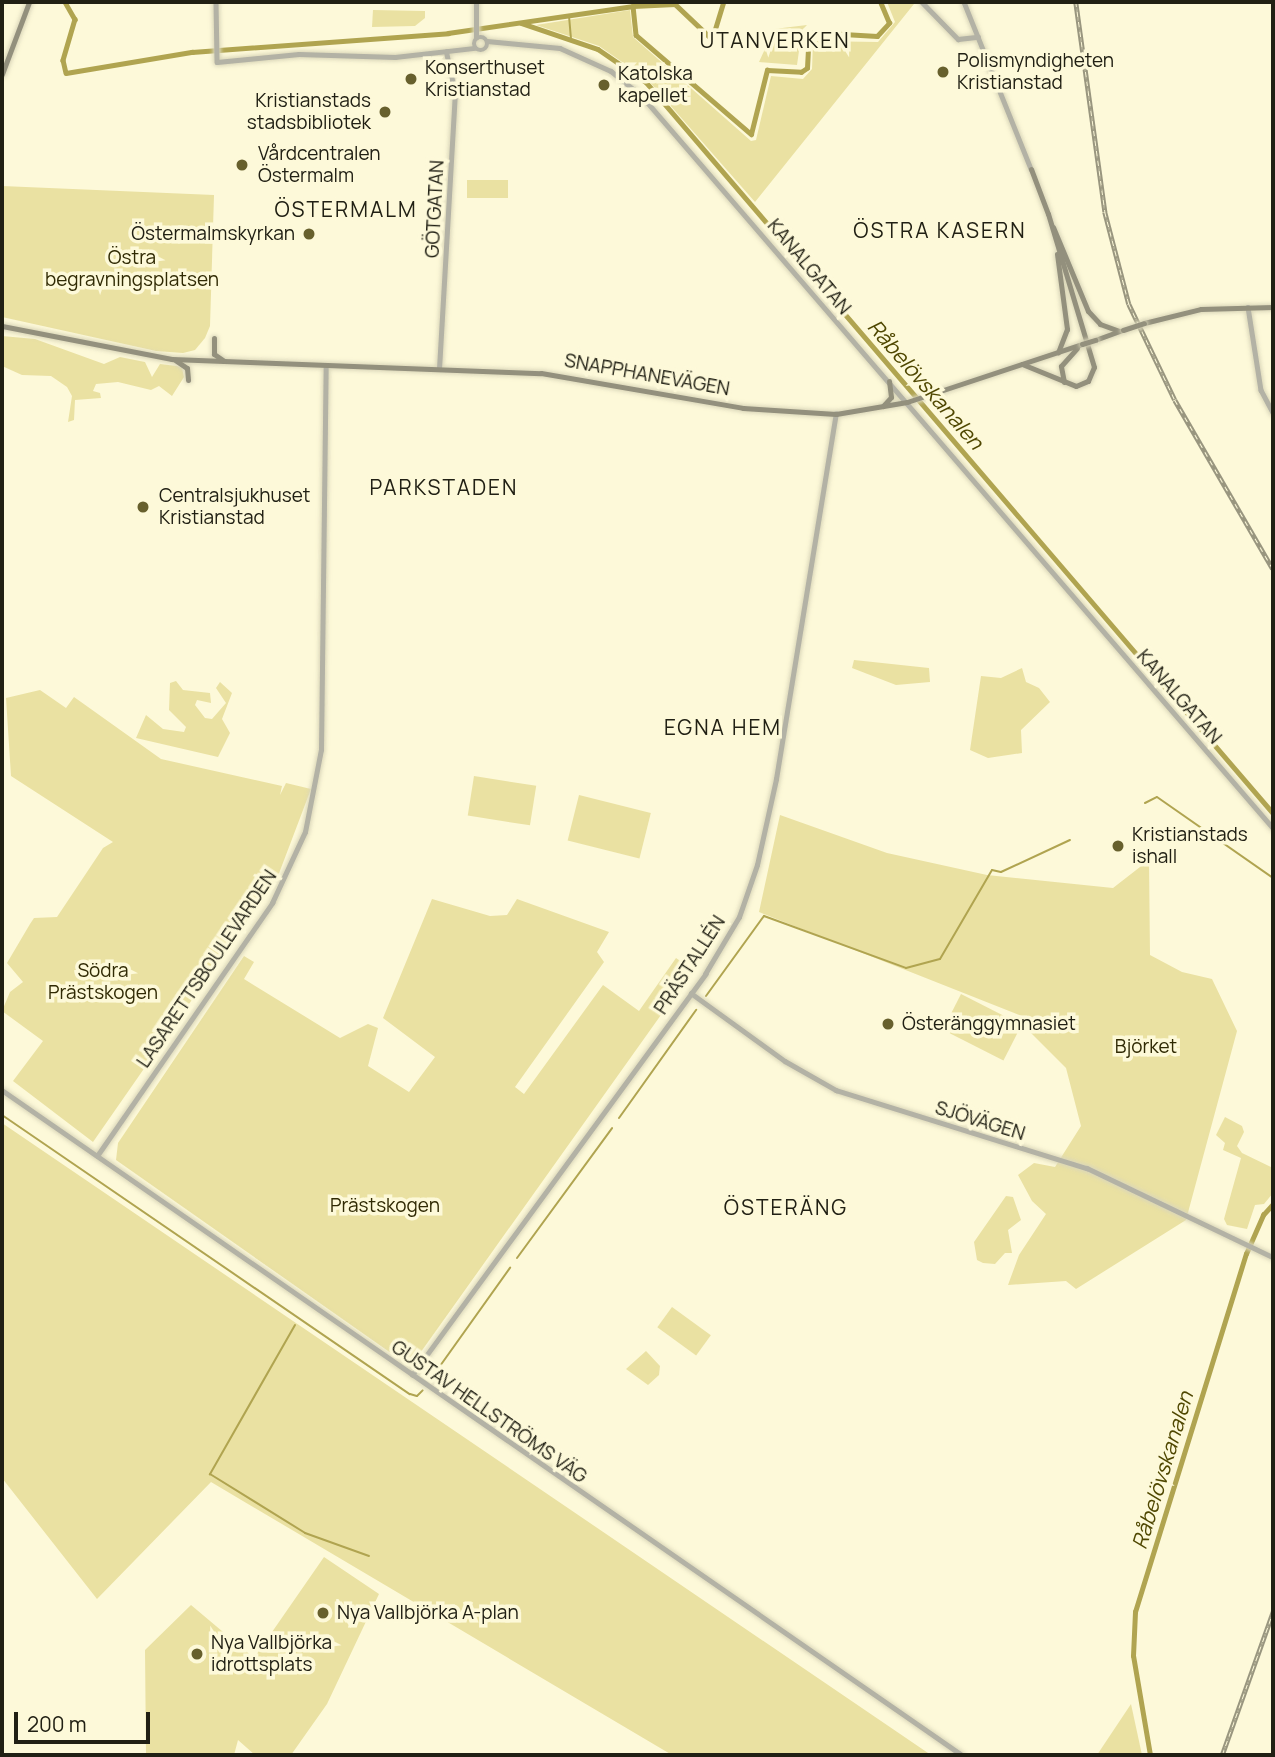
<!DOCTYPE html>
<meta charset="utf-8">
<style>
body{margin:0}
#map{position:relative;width:1275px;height:1757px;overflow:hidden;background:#fdf9d9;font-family:Manrope,sans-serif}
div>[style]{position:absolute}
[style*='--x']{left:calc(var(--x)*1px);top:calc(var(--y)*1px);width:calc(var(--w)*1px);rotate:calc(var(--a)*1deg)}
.green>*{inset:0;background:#eae1a2;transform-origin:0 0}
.stream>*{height:2px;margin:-1px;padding:0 1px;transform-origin:1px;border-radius:1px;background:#b0a450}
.canal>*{height:4.5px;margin:-2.25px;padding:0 2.25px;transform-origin:2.25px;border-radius:2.25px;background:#b0a450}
.roads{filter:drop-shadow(0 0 2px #dad6b9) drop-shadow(0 0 2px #dad6b9)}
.tertiary>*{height:4.5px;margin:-2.25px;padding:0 2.25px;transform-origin:2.25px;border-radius:2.25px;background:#b3b2a5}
.tertiary>.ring{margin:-2.25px;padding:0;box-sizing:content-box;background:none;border:4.5px solid #b3b2a5;border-radius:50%}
.secondary>*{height:5px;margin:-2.5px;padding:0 2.5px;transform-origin:2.5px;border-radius:2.5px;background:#93907d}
.rail>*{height:4.5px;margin-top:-2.25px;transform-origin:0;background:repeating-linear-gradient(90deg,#fdf9d9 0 5px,#99967f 0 10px);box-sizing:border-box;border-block:2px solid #99967f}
.bridges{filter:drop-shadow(0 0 2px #dad6b9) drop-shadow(0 0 2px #dad6b9)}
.secondary-bridge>*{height:5px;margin:-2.5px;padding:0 2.5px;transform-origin:2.5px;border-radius:2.5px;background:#93907d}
.dots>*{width:19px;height:19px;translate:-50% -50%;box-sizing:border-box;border:4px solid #fdf9d9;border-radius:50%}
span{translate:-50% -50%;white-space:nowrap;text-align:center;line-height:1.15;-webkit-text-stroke:7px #fdf9d9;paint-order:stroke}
.poi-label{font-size:19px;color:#212014}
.left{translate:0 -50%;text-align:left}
.right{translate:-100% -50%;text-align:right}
.street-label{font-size:19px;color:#212014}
.park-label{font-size:19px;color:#302a04}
.neighbourhood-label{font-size:21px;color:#212014;letter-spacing:2px}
.water-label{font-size:21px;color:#4f4701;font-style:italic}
.frame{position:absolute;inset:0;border:4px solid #212014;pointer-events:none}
.scale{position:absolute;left:14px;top:1712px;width:136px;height:32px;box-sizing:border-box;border:4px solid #212014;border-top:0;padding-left:9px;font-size:21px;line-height:24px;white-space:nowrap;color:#212014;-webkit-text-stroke:5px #fdf9d9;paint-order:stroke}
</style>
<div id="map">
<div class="green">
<i style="clip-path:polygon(887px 2px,914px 4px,755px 202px,648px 80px,599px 46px,536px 25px,630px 10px,633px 37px,751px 141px,756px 140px,771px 76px,803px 79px,812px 69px,813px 41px,878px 42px,895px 22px)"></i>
<i style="clip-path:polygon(373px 10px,425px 11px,425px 18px,415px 26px,372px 27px)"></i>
<i style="clip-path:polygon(807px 25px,802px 30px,797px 65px,759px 62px,774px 29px)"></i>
<i style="left:467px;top:180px;width:41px;height:18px"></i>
<i style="clip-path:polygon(2px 186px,214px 195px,210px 326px,205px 338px,195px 350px,183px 353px,156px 351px,2px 317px)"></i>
<i style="clip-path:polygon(2px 336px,35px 339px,104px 364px,120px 357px,145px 362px,152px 377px,160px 364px,177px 366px,182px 368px,184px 377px,172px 396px,159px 386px,151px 390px,118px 382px,96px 384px,93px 391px,100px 393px,101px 398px,75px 400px,74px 420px,68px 422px,72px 396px,67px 387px,51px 376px,22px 375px,2px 366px)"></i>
<i style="clip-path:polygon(854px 660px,929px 668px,930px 682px,896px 685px,852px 668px)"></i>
<i style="clip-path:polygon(1022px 668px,1026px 682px,1039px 688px,1050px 702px,1021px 730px,1022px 753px,988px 758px,970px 750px,981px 676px,1001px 678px)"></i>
<i style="clip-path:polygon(176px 681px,183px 690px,210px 693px,211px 703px,197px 700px,195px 705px,205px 718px,212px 719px,226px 703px,216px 688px,220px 682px,232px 693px,222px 719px,230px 733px,218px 757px,136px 738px,146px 715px,163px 729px,184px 732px,186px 727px,169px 710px,170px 683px)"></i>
<i style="clip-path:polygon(40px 690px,66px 708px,74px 697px,161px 759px,282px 786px,280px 795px,286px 783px,311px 789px,278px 876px,93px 1142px,13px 1081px,43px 1041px,2px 1011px,10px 992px,23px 982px,7px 963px,30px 924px,34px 918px,57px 917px,103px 848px,113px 842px,11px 776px,6px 698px)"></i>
<i style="left:474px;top:776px;width:63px;height:40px;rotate:9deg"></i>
<i style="left:579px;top:795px;width:74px;height:47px;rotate:14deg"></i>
<i style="clip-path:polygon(780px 815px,887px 853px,987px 875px,1113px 888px,1149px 860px,1150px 955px,1182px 972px,1212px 979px,1237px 1031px,1186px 1220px,1076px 1289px,1066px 1281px,1008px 1285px,1019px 1255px,1046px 1214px,1032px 1201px,1018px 1175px,1034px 1163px,1055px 1167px,1081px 1126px,1066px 1068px,1029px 1031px,1027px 1018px,759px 912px)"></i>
<i style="clip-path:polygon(432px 899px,490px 916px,507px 915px,517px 899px,609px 932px,597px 952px,604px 962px,515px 1087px,524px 1094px,603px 985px,639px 1011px,676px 958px,693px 970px,418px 1356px,398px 1358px,116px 1160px,118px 1143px,244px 956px,254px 962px,244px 979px,340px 1038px,368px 1024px,378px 1028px,368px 1066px,409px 1092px,435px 1057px,383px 1018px)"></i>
<i style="left:961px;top:994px;width:68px;height:40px;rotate:27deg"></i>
<i style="clip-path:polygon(1225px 1117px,1242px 1126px,1244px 1132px,1237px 1146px,1242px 1153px,1273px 1168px,1273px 1193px,1264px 1204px,1255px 1205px,1247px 1229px,1227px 1225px,1224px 1219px,1241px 1158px,1223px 1150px,1225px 1143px,1216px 1135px)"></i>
<i style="clip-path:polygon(2px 1123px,931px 1755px,672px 1755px,211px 1482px,97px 1599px,2px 1478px)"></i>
<i style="clip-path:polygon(1006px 1196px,1013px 1197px,1021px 1220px,1008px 1230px,1012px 1253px,1005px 1253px,995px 1264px,983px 1263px,977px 1260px,974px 1242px)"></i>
<i style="left:672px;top:1307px;width:48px;height:25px;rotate:36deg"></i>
<i style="clip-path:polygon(646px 1351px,660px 1366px,659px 1375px,648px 1385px,626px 1369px)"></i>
<i style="clip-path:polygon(324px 1557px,379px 1594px,327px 1704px,291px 1755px,255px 1755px,238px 1740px,234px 1755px,146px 1755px,145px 1650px,191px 1605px,254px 1658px)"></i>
<i style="clip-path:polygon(1131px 1704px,1142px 1755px,1097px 1755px)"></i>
</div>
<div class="stream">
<i style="--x:569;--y:16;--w:22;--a:85"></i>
<i style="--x:1145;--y:803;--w:13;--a:-27"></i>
<i style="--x:1157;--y:797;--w:141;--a:34.9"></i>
<i style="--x:706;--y:996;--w:99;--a:-54.1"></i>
<i style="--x:764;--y:916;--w:151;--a:20.1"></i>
<i style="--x:906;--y:968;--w:35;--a:-15"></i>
<i style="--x:940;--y:959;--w:103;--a:-59.7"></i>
<i style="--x:992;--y:870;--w:9;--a:13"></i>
<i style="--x:1001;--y:872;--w:76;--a:-24.9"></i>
<i style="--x:2;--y:1115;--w:494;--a:34.4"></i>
<i style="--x:410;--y:1394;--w:7;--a:16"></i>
<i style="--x:417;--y:1396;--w:8;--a:-45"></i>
<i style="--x:619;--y:1118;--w:133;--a:-54.5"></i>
<i style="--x:517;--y:1258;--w:161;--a:-53.8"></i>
<i style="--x:295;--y:1325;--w:172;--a:119.7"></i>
<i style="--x:210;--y:1474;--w:112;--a:31.8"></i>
<i style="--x:305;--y:1533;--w:68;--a:19.8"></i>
<i style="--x:430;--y:1380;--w:138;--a:-54.5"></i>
</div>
<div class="canal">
<i style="--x:65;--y:2;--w:20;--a:60"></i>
<i style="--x:75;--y:19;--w:43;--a:106.3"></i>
<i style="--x:63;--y:60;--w:13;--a:77"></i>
<i style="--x:66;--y:73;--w:128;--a:-9.5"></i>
<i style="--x:192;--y:52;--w:257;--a:-4.2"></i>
<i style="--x:448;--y:33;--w:187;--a:-8.3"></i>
<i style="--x:633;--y:6;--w:42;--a:-2.7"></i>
<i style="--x:675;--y:4;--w:51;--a:43.4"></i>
<i style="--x:712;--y:39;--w:39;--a:-73"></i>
<i style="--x:633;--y:6;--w:29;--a:84"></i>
<i style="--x:636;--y:35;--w:152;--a:40.7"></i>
<i style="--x:751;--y:134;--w:66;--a:-76"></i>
<i style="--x:767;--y:70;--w:34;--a:3"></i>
<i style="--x:801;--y:72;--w:7;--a:-34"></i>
<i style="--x:807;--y:68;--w:36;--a:-87"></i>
<i style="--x:809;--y:32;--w:68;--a:3.4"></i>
<i style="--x:877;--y:36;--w:18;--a:-47"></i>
<i style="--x:889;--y:23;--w:23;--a:-113"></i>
<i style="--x:521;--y:23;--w:81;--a:18.7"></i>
<i style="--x:598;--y:49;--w:58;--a:34.5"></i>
<i style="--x:646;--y:82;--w:963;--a:49.38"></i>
<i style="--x:1150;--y:1755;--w:100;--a:-99.7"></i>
<i style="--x:1133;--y:1656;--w:44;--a:-87.4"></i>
<i style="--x:1135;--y:1612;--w:375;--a:-72.8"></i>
<i style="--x:1246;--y:1254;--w:43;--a:-66.4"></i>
<i style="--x:1263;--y:1215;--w:15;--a:-48"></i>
</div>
<div class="roads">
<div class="tertiary">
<i style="--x:216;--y:2;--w:60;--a:89"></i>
<i style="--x:217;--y:62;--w:82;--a:-5.6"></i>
<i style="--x:299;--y:54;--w:96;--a:1.8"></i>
<i style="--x:395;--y:57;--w:80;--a:-6.5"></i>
<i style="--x:922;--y:2;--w:52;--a:45.8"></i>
<i style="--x:958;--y:39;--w:20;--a:-6"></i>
<i style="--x:964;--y:2;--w:180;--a:68.1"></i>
<i class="ring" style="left:474px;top:37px;width:9.5px;height:9.5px"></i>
<i style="--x:476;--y:38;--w:36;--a:-90"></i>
<i style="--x:487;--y:41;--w:73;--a:5.5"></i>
<i style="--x:560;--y:48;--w:56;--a:24.3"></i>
<i style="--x:611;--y:71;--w:38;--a:39"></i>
<i style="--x:641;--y:95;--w:968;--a:49.23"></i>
<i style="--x:1248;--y:307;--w:84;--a:81.1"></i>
<i style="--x:1261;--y:390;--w:26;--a:62"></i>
<i style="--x:439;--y:369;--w:275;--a:-86.7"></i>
<i style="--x:455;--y:94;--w:43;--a:-102.1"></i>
<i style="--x:691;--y:993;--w:116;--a:35.9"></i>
<i style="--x:785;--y:1061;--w:59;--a:29.6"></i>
<i style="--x:836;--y:1090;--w:263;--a:17.3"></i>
<i style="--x:1087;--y:1168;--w:206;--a:25.6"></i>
<i style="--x:2;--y:1090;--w:1168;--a:34.71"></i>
<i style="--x:97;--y:1156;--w:308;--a:-55.3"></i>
<i style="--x:272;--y:903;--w:78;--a:-65.1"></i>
<i style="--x:305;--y:832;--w:84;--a:-79"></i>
<i style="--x:321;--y:750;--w:384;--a:-89.3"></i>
<i style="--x:412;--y:1375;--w:497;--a:-53.8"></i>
<i style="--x:705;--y:974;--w:66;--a:-59.2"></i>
<i style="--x:739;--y:917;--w:55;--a:-70.9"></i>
<i style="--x:757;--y:865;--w:88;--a:-77.5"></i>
<i style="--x:776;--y:779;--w:370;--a:-80.7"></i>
</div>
<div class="secondary">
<i style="--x:2;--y:74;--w:77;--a:-69.4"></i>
<i style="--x:1031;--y:169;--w:48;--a:69.3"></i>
<i style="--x:1053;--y:227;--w:91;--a:67.4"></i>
<i style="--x:1088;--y:311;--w:18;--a:47"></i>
<i style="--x:1100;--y:324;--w:20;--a:20"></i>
<i style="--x:1057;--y:254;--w:76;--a:82.4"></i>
<i style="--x:1067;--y:329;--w:25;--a:111"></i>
<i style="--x:1144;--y:323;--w:59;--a:-13.8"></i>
<i style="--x:1201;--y:309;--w:72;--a:-1.6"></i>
<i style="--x:2;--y:326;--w:173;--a:11"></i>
<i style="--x:172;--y:359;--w:369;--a:2.2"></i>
<i style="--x:541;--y:373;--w:205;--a:9.8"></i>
<i style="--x:743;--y:408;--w:93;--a:3.7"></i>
<i style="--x:836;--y:414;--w:72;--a:-9.6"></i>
<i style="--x:907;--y:402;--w:184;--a:-18.3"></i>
<i style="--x:214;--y:338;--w:16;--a:90"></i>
<i style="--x:214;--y:354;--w:12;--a:35"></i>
<i style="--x:1095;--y:340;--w:27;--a:-20"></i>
<i style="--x:175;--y:360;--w:14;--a:34"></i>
<i style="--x:187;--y:368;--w:12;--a:85"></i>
<i style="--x:1022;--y:364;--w:58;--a:22.2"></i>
<i style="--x:1076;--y:386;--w:13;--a:-23"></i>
<i style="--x:1088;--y:381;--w:15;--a:-67"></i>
<i style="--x:1094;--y:367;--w:160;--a:-106.7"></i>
<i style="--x:1064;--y:382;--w:16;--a:-101"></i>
<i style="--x:1061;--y:366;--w:24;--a:-48"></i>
<i style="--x:883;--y:406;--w:12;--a:-48"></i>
<i style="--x:891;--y:397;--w:16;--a:-97"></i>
</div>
</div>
<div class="rail">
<i style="--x:1076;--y:2;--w:212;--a:82.1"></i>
<i style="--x:1105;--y:212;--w:95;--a:75.4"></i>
<i style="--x:1129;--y:304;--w:106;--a:64.4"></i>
<i style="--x:1175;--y:400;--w:195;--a:59.9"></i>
<i style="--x:1222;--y:1755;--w:152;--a:-70.4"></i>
</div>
<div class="bridges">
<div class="secondary-bridge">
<i style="--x:1123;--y:330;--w:22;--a:-18"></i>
<i style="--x:1082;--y:344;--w:14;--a:-17"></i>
</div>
</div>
<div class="dots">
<i style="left:943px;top:72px;background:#67602d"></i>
<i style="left:411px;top:79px;background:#67602d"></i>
<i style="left:604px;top:85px;background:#67602d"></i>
<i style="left:385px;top:112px;background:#67602d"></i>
<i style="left:242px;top:165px;background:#67602d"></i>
<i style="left:309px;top:234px;background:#67602d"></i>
<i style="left:143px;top:507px;background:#67602d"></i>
<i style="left:1118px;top:846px;background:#67602d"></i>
<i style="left:888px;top:1024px;background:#67602d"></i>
<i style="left:323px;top:1613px;background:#67602d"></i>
<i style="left:197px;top:1654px;background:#67602d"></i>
</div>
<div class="poi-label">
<span class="left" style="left:957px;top:72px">Polismyndigheten<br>Kristianstad</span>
<span class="left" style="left:425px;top:79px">Konserthuset<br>Kristianstad</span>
<span class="left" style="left:618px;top:85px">Katolska<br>kapellet</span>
<span class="right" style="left:371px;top:112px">Kristianstads<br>stadsbibliotek</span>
<span class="left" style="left:258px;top:165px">Vårdcentralen<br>Östermalm</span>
<span class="right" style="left:295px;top:234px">Östermalmskyrkan</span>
<span class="left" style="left:159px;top:507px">Centralsjukhuset<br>Kristianstad</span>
<span class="left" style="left:1132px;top:846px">Kristianstads<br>ishall</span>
<span class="left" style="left:902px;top:1024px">Österänggymnasiet</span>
<span class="left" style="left:337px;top:1613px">Nya Vallbjörka A-plan</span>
<span class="left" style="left:211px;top:1654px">Nya Vallbjörka<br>idrottsplats</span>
</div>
<div class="street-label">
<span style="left:435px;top:209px;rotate:-87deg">GÖTGATAN</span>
<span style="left:809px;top:267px;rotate:50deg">KANALGATAN</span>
<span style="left:647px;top:375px;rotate:10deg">SNAPPHANEVÄGEN</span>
<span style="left:1179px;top:697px;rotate:49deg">KANALGATAN</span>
<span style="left:690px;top:965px;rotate:-57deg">PRÄSTALLÉN</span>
<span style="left:207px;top:969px;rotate:-56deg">LASARETTSBOULEVARDEN</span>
<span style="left:980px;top:1121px;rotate:17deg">SJÖVÄGEN</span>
<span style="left:489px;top:1412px;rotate:35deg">GUSTAV HELLSTRÖMS VÄG</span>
</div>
<div class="park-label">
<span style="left:132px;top:269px">Östra<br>begravningsplatsen</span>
<span style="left:103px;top:982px">Södra<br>Prästskogen</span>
<span style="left:1146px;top:1047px">Björket</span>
<span style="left:385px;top:1206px">Prästskogen</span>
</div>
<div class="neighbourhood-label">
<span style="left:775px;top:40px">UTANVERKEN</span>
<span style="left:346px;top:209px">ÖSTERMALM</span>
<span style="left:940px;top:230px">ÖSTRA KASERN</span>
<span style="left:444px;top:487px">PARKSTADEN</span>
<span style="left:723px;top:727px">EGNA HEM</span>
<span style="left:786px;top:1207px">ÖSTERÄNG</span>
</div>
<div class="water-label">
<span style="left:926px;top:384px;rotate:49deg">Råbelövskanalen</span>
<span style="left:1162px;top:1470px;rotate:-73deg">Råbelövskanalen</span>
</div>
<div class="frame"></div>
<div class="scale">200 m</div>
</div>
